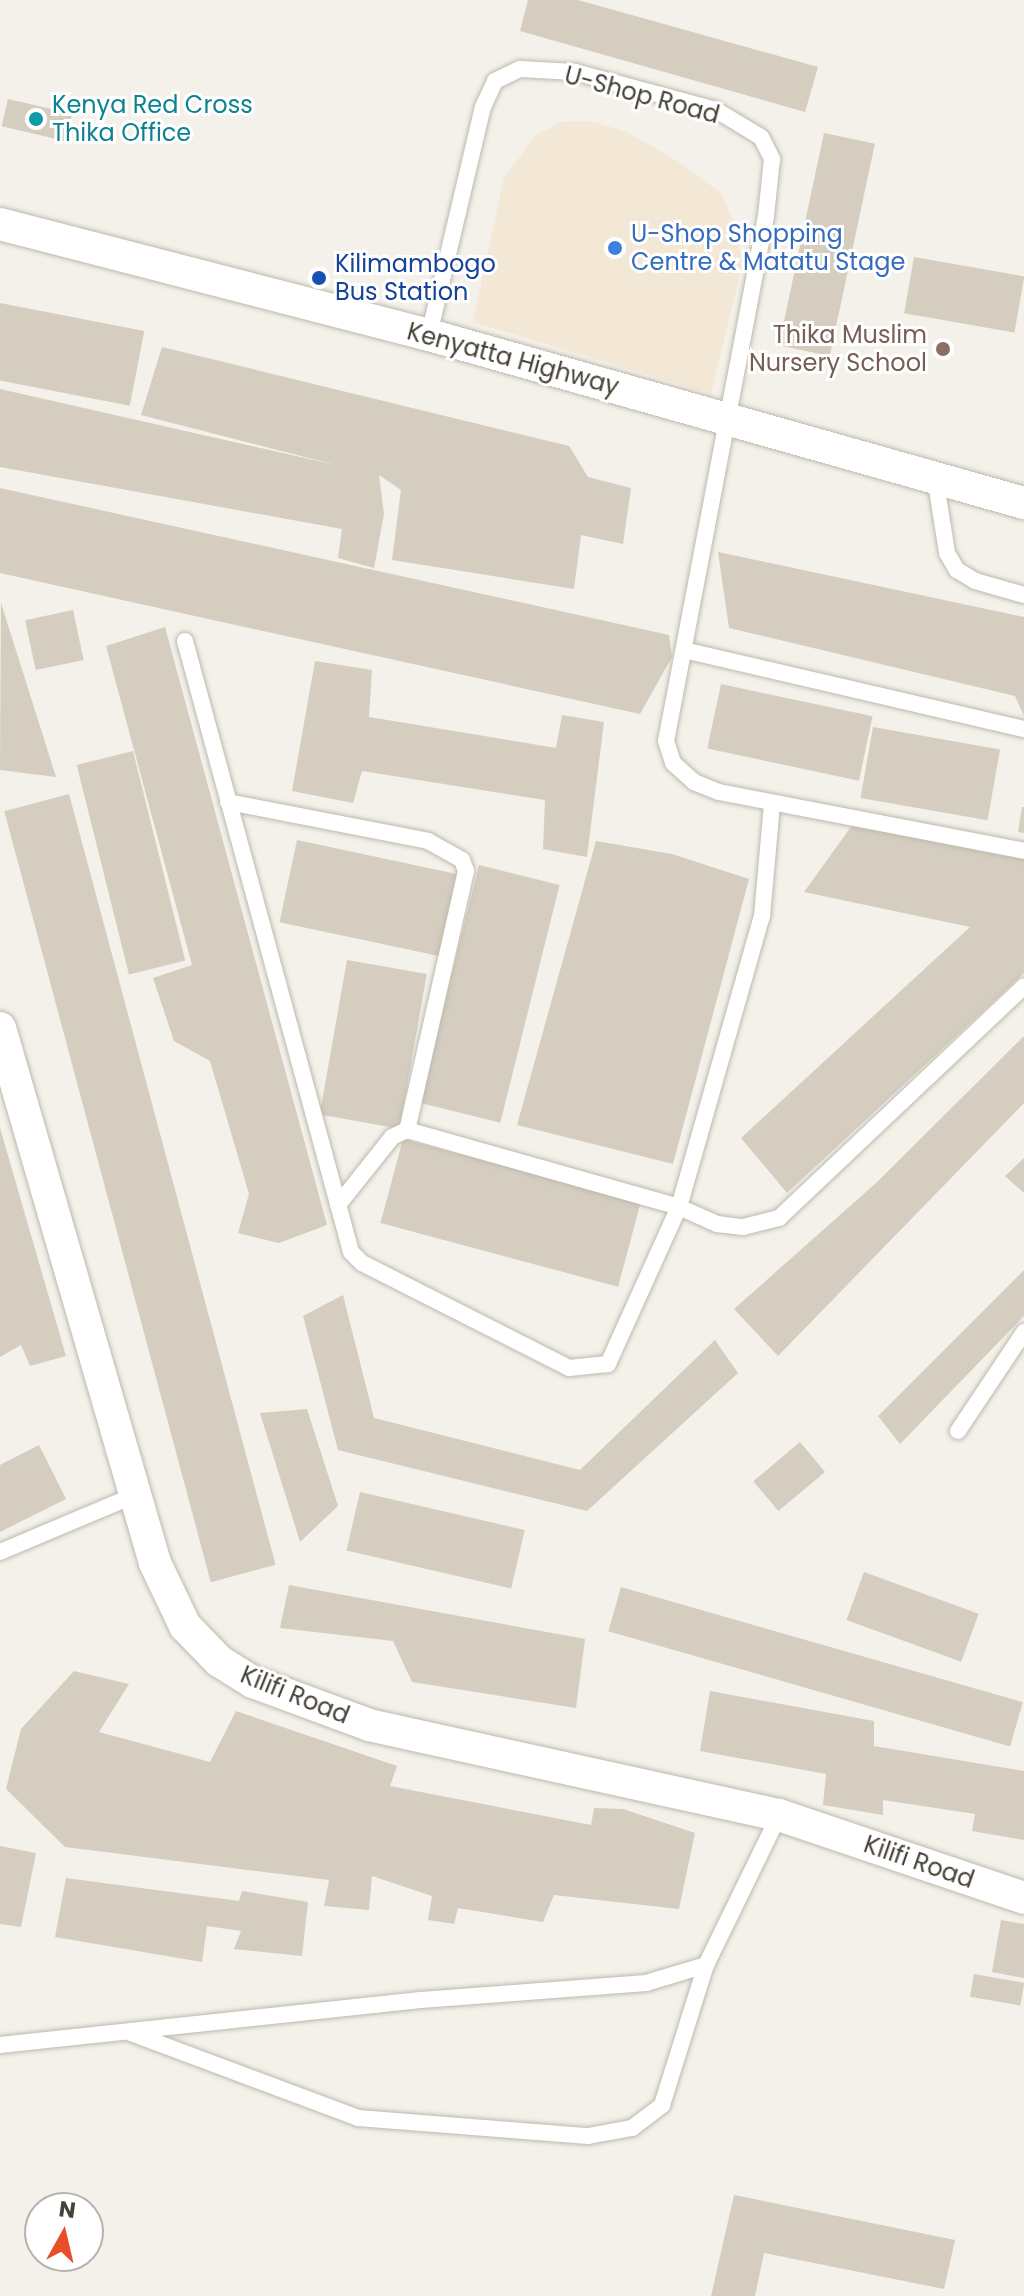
<!DOCTYPE html>
<style>
body{margin:0}
#map{position:relative;width:1024px;height:2296px;overflow:hidden;background:#f3f1e9;font-family:Poppins,sans-serif}
div>[style]{position:absolute}
[style*='--x']{left:calc(var(--x)*1px);top:calc(var(--y)*1px);width:calc(var(--w)*1px);rotate:calc(var(--a)*1deg)}
.commercial>*{inset:0;background:#f3e8d6}
.building>*{inset:0;background:#d4cdc0;transform-origin:0 0}
.roads{filter:drop-shadow(0 0 2px #beb9ad) drop-shadow(0 0 2px #beb9ad)}
.service>*{height:16px;margin:-8px;padding:0 8px;transform-origin:8px;border-radius:8px;background:#fff}
.minor>*{height:32px;margin:-16px;padding:0 16px;transform-origin:16px;border-radius:16px;background:#fff}
.dots>*{width:22px;height:22px;translate:-50% -50%;box-sizing:border-box;border:4px solid #fff;border-radius:50%}
span{translate:-50% -50%;white-space:nowrap;text-align:center;line-height:1.15;-webkit-text-stroke:6px #fff;paint-order:stroke}
.street-label{font-size:24px;color:#474238}
.culture-label{font-size:24px;color:#0d838f}
.left{translate:0 -50%;text-align:left}
.shop-label{font-size:24px;color:#366cbe}
.transit-label{font-size:24px;color:#164399}
.education-label{font-size:24px;color:#785e54}
.right{translate:-100% -50%;text-align:right}
.north{position:absolute;left:24px;top:2192px;width:80px;height:80px;box-sizing:border-box;background:#fff;border:2px solid #b5b3af;border-radius:50%;rotate:8deg;font-size:22px;font-weight:700;line-height:32px;text-align:center;color:#474238}
.north::after{content:'';display:block;margin:auto;width:28px;height:36px;background:#e94e2b;clip-path:polygon(50% 0,100% 100%,50% 72%,0 100%)}
</style>
<div id="map">
<div class="commercial">
<i style="clip-path:polygon(588px 121px,625px 131px,677px 161px,720px 192px,738px 231px,742px 266px,711px 394px,473px 322px,504px 178px,536px 135px,561px 122px)"></i>
</div>
<div class="building">
<i style="clip-path:polygon(528px 0,578px 0,818px 67px,805px 112px,520px 31px)"></i>
<i style="left:8px;top:99px;width:66px;height:28px;rotate:13deg"></i>
<i style="left:824px;top:133px;width:52px;height:217px;rotate:12deg"></i>
<i style="left:914px;top:257px;width:112px;height:57px;rotate:10deg"></i>
<i style="left:0;top:303px;width:147px;height:76px;rotate:11deg"></i>
<i style="clip-path:polygon(162px 347px,569px 446px,588px 477px,631px 488px,623px 544px,581px 535px,574px 589px,392px 560px,401px 490px,379px 475px,384px 514px,374px 568px,338px 558px,342px 529px,0 467px,0 389px,340px 466px,141px 415px)"></i>
<i style="clip-path:polygon(0 488px,669px 635px,672px 657px,640px 714px,0 573px)"></i>
<i style="clip-path:polygon(718px 552px,1024px 617px,1024px 716px,1015px 696px,729px 628px)"></i>
<i style="clip-path:polygon(1px 603px,56px 777px,0 770px)"></i>
<i style="left:73px;top:610px;width:51px;height:49px;rotate:78deg"></i>
<i style="clip-path:polygon(165px 627px,327px 1225px,279px 1243px,238px 1233px,249px 1194px,210px 1061px,174px 1041px,153px 978px,192px 965px,106px 646px)"></i>
<i style="clip-path:polygon(315px 661px,372px 670px,369px 717px,556px 748px,562px 715px,604px 722px,587px 857px,543px 849px,545px 800px,362px 771px,353px 803px,292px 791px)"></i>
<i style="left:721px;top:684px;width:155px;height:66px;rotate:12deg"></i>
<i style="left:873px;top:727px;width:129px;height:72px;rotate:10deg"></i>
<i style="left:133px;top:751px;width:216px;height:58px;rotate:76deg"></i>
<i style="left:69px;top:794px;width:798px;height:67px;rotate:75deg"></i>
<i style="clip-path:polygon(1022px 807px,1024px 807px,1024px 833px,1018px 832px)"></i>
<i style="clip-path:polygon(853px 824px,1024px 854px,1024px 973px,787px 1193px,741px 1138px,970px 927px,804px 892px)"></i>
<i style="left:297px;top:840px;width:163px;height:84px;rotate:12deg"></i>
<i style="clip-path:polygon(596px 841px,672px 854px,749px 879px,673px 1164px,517px 1125px)"></i>
<i style="left:479px;top:865px;width:83px;height:245px;rotate:14deg"></i>
<i style="left:347px;top:960px;width:81px;height:157px;rotate:10deg"></i>
<i style="clip-path:polygon(1024px 1036px,1024px 1103px,778px 1356px,734px 1309px,876px 1183px)"></i>
<i style="clip-path:polygon(0 1128px,66px 1356px,30px 1366px,21px 1345px,0 1357px)"></i>
<i style="left:403px;top:1139px;width:246px;height:87px;rotate:15deg"></i>
<i style="clip-path:polygon(1024px 1158px,1024px 1193px,1005px 1176px)"></i>
<i style="clip-path:polygon(1024px 1270px,1024px 1316px,900px 1444px,878px 1416px)"></i>
<i style="clip-path:polygon(343px 1295px,374px 1418px,580px 1470px,715px 1340px,738px 1373px,587px 1511px,338px 1450px,303px 1316px)"></i>
<i style="clip-path:polygon(307px 1409px,338px 1506px,300px 1542px,260px 1413px)"></i>
<i style="left:800px;top:1442px;width:39px;height:61px;rotate:50deg"></i>
<i style="clip-path:polygon(39px 1445px,66px 1499px,0 1532px,0 1465px)"></i>
<i style="left:360px;top:1492px;width:169px;height:60px;rotate:13deg"></i>
<i style="left:864px;top:1572px;width:122px;height:51px;rotate:20deg"></i>
<i style="clip-path:polygon(289px 1585px,585px 1639px,576px 1708px,412px 1682px,393px 1641px,280px 1628px)"></i>
<i style="left:621px;top:1587px;width:418px;height:46px;rotate:16deg"></i>
<i style="clip-path:polygon(74px 1671px,129px 1684px,99px 1732px,210px 1762px,236px 1711px,397px 1766px,390px 1786px,591px 1825px,594px 1808px,623px 1809px,695px 1833px,679px 1909px,554px 1895px,543px 1922px,458px 1908px,454px 1924px,428px 1920px,432px 1896px,372px 1876px,369px 1910px,324px 1906px,329px 1880px,65px 1847px,6px 1789px,21px 1729px)"></i>
<i style="clip-path:polygon(710px 1691px,874px 1721px,874px 1746px,1024px 1771px,1024px 1840px,972px 1831px,975px 1814px,883px 1800px,883px 1815px,823px 1805px,826px 1774px,700px 1751px)"></i>
<i style="clip-path:polygon(0 1846px,36px 1853px,21px 1927px,0 1924px)"></i>
<i style="clip-path:polygon(66px 1878px,239px 1901px,242px 1891px,308px 1902px,302px 1956px,234px 1949px,241px 1931px,207px 1926px,202px 1962px,55px 1937px)"></i>
<i style="clip-path:polygon(1001px 1920px,1024px 1924px,1024px 1978px,992px 1972px)"></i>
<i style="left:974px;top:1974px;width:51px;height:23px;rotate:10deg"></i>
<i style="clip-path:polygon(734px 2195px,955px 2240px,944px 2289px,764px 2253px,755px 2296px,711px 2296px)"></i>
</div>
<div class="roads">
<div class="service">
<i style="--x:429;--y:335;--w:234;--a:-76.7"></i>
<i style="--x:483;--y:107;--w:29;--a:-65"></i>
<i style="--x:495;--y:81;--w:28;--a:-26"></i>
<i style="--x:520;--y:69;--w:55;--a:3.1"></i>
<i style="--x:575;--y:72;--w:146;--a:15.1"></i>
<i style="--x:716;--y:110;--w:52;--a:31"></i>
<i style="--x:761;--y:137;--w:25;--a:63"></i>
<i style="--x:772;--y:159;--w:57;--a:96"></i>
<i style="--x:766;--y:216;--w:534;--a:100.78"></i>
<i style="--x:666;--y:741;--w:23;--a:72"></i>
<i style="--x:673;--y:763;--w:28;--a:42"></i>
<i style="--x:694;--y:782;--w:27;--a:22"></i>
<i style="--x:719;--y:792;--w:311;--a:10.9"></i>
<i style="--x:935;--y:477;--w:77;--a:81"></i>
<i style="--x:947;--y:553;--w:20;--a:60"></i>
<i style="--x:957;--y:570;--w:21;--a:31"></i>
<i style="--x:975;--y:581;--w:51;--a:15.9"></i>
<i style="--x:185;--y:641;--w:633;--a:74.8"></i>
<i style="--x:351;--y:1252;--w:16;--a:45"></i>
<i style="--x:362;--y:1263;--w:232;--a:26.9"></i>
<i style="--x:569;--y:1368;--w:39;--a:-6"></i>
<i style="--x:608;--y:1364;--w:172;--a:-65.7"></i>
<i style="--x:679;--y:1207;--w:303;--a:-74.1"></i>
<i style="--x:762;--y:916;--w:113;--a:-84.9"></i>
<i style="--x:684;--y:650;--w:349;--a:13.1"></i>
<i style="--x:228;--y:802;--w:204;--a:11"></i>
<i style="--x:428;--y:841;--w:39;--a:29"></i>
<i style="--x:462;--y:860;--w:12;--a:70"></i>
<i style="--x:466;--y:871;--w:266;--a:102.8"></i>
<i style="--x:338;--y:1205;--w:87;--a:-51.5"></i>
<i style="--x:392;--y:1137;--w:17;--a:-25"></i>
<i style="--x:407;--y:1130;--w:283;--a:15.8"></i>
<i style="--x:679;--y:1207;--w:42;--a:24.1"></i>
<i style="--x:717;--y:1224;--w:26;--a:7"></i>
<i style="--x:743;--y:1227;--w:37;--a:-14"></i>
<i style="--x:779;--y:1218;--w:337;--a:-43.4"></i>
<i style="--x:958;--y:1431;--w:119;--a:-56.3"></i>
<i style="--x:0;--y:1552;--w:147;--a:-22.9"></i>
<i style="--x:131;--y:2033;--w:242;--a:20.5"></i>
<i style="--x:358;--y:2118;--w:231;--a:4.5"></i>
<i style="--x:588;--y:2136;--w:45;--a:-10.3"></i>
<i style="--x:632;--y:2128;--w:38;--a:-37"></i>
<i style="--x:662;--y:2105;--w:147;--a:-72.6"></i>
<i style="--x:0;--y:2045;--w:423;--a:-6.1"></i>
<i style="--x:421;--y:2000;--w:226;--a:-4.3"></i>
<i style="--x:646;--y:1983;--w:63;--a:-16.7"></i>
<i style="--x:706;--y:1965;--w:167;--a:-64"></i>
</div>
<div class="minor">
<i style="--x:0;--y:224;--w:443;--a:14.5"></i>
<i style="--x:429;--y:335;--w:618;--a:15.77"></i>
<i style="--x:0;--y:1028;--w:557;--a:73.84"></i>
<i style="--x:155;--y:1563;--w:70;--a:64.5"></i>
<i style="--x:185;--y:1626;--w:49;--a:45.8"></i>
<i style="--x:219;--y:1661;--w:40;--a:32"></i>
<i style="--x:253;--y:1682;--w:124;--a:20.3"></i>
<i style="--x:369;--y:1725;--w:420;--a:12.4"></i>
<i style="--x:779;--y:1815;--w:259;--a:18.7"></i>
</div>
</div>
<div class="dots">
<i style="left:36px;top:119px;background:#0f9aa8"></i>
<i style="left:615px;top:248px;background:#3f7fe0"></i>
<i style="left:319px;top:278px;background:#1a4fb4"></i>
<i style="left:943px;top:349px;background:#8d6e63"></i>
</div>
<div class="street-label">
<span style="left:642px;top:95px;rotate:15deg">U-Shop Road</span>
<span style="left:513px;top:359px;rotate:15deg">Kenyatta Highway</span>
<span style="left:295px;top:1695px;rotate:22deg">Kilifi Road</span>
<span style="left:919px;top:1862px;rotate:19deg">Kilifi Road</span>
</div>
<div class="culture-label">
<span class="left" style="left:52px;top:119px">Kenya Red Cross<br>Thika Office</span>
</div>
<div class="shop-label">
<span class="left" style="left:631px;top:248px">U-Shop Shopping<br>Centre &amp; Matatu Stage</span>
</div>
<div class="transit-label">
<span class="left" style="left:335px;top:278px">Kilimambogo<br>Bus Station</span>
</div>
<div class="education-label">
<span class="right" style="left:927px;top:349px">Thika Muslim<br>Nursery School</span>
</div>
<div class="north">N</div>
</div>
